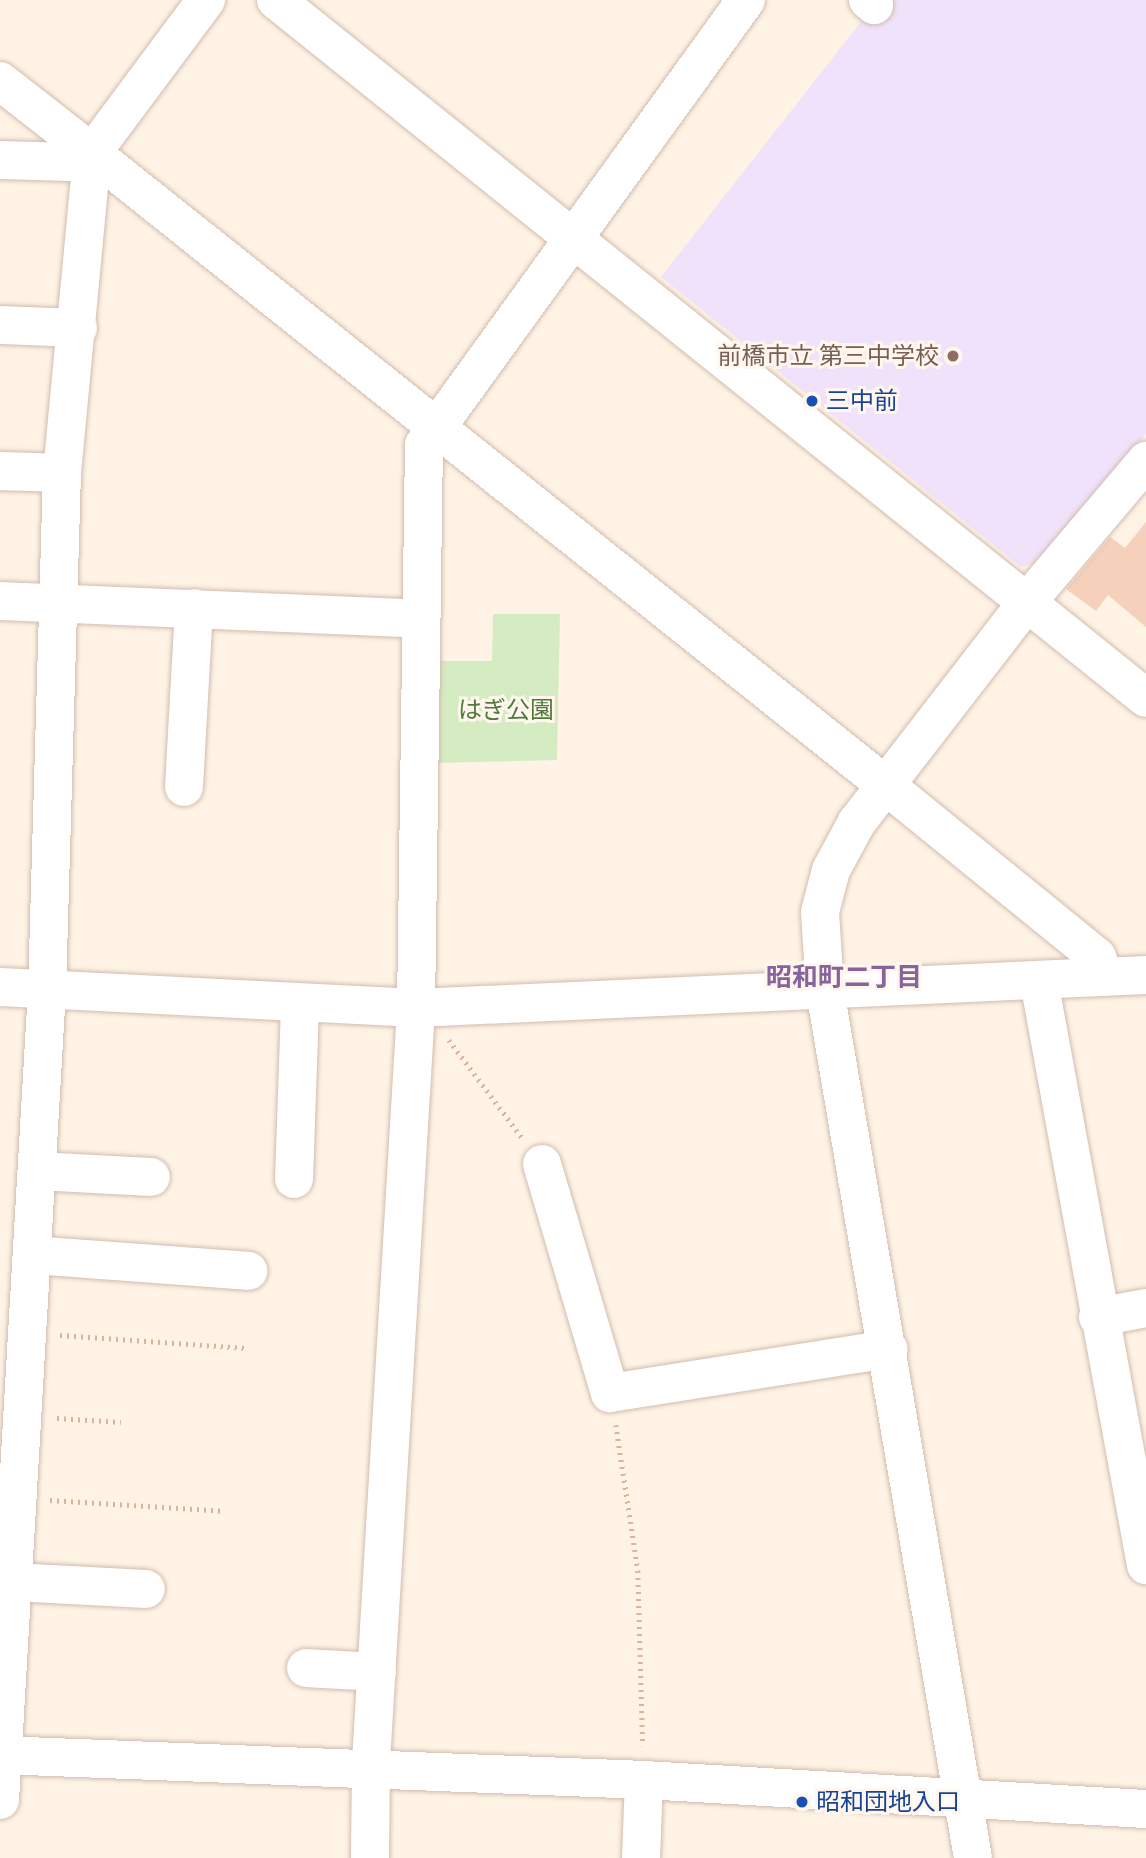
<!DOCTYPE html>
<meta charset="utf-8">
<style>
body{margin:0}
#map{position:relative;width:1146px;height:1858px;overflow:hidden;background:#fef3e5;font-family:Cabin,"Noto Sans JP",sans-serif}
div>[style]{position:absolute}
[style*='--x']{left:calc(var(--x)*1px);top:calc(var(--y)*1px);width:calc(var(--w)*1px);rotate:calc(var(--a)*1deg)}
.education>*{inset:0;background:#f0e2fa}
.green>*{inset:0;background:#d5ecc3}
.building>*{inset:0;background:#f5d0bb}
.path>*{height:4.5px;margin-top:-2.25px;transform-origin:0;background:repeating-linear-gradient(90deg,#dab39e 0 2px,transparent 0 7px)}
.roads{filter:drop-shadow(0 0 2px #d2bcad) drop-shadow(0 0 2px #d2bcad)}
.minor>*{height:38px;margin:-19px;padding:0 19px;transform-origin:19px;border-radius:19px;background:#fff}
.dots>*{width:19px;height:19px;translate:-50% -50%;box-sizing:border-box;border:4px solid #fff7ed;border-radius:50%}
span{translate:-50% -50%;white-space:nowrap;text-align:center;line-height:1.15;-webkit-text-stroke:6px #fff7ed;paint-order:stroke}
.education-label{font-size:24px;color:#785e54}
.right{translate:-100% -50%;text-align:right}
.transit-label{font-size:24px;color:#164399}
.left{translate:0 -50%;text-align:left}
.park-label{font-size:24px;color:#51793d}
.neighbourhood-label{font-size:26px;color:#87649c;font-weight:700}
</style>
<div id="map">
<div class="education">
<i style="clip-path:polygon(878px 0,1146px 0,1146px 434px,1042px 561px,1021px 567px,661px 277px)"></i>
</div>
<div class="green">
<i style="clip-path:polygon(493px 614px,560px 614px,557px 760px,432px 763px,432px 661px,492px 661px)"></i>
</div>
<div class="building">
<i style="clip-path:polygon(1146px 522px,1146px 627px,1108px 595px,1096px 611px,1066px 589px,1110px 537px,1125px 548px)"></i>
</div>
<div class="path">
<i style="--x:449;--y:1040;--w:124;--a:53.2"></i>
<i style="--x:60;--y:1335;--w:187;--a:4"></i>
<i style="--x:57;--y:1418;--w:64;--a:3.6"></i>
<i style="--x:616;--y:1425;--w:148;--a:81.4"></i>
<i style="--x:638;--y:1571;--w:175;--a:88.4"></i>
<i style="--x:50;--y:1500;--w:173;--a:3.6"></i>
</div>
<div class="roads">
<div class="minor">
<i style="--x:276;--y:0;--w:1115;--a:38.74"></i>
<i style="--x:868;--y:0;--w:8;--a:40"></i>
<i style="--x:0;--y:81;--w:117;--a:38"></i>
<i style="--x:0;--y:160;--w:69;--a:1.7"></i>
<i style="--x:69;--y:162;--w:25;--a:-21"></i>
<i style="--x:92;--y:153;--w:1018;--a:38.54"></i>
<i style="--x:888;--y:787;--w:269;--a:39.1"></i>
<i style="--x:1097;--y:957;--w:21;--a:71"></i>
<i style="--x:0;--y:325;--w:78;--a:2.2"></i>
<i style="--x:0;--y:471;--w:62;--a:1.8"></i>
<i style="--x:0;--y:601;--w:421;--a:2.4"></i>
<i style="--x:184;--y:787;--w:179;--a:-86.8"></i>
<i style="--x:1039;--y:981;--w:594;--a:79.62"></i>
<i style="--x:0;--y:987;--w:417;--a:2.9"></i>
<i style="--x:416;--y:1008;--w:731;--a:-2.59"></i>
<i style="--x:542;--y:1164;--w:239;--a:73.5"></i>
<i style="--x:610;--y:1393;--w:282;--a:-9"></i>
<i style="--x:37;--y:1171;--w:114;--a:3"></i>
<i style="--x:294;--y:1179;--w:174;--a:-88"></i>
<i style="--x:32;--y:1255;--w:217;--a:4.2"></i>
<i style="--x:1098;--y:1317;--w:49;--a:-10.6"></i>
<i style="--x:13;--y:1582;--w:133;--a:3"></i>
<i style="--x:306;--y:1668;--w:71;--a:3.2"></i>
<i style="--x:0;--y:1755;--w:644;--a:2.22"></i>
<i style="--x:644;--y:1780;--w:503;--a:3.31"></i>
<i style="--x:0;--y:1800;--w:811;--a:-86.68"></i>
<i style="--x:47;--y:990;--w:517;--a:-88.34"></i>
<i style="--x:62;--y:473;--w:321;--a:-84.6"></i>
<i style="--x:92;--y:153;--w:191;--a:-53.3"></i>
<i style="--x:370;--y:1858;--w:96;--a:-89.4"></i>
<i style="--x:371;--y:1762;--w:755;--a:-86.58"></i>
<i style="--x:416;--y:1008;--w:563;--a:-89.19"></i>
<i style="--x:424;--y:445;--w:549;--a:-54.11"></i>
<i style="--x:641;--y:1858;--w:78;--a:-87.8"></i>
<i style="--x:973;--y:1858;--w:881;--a:-99.68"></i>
<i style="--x:825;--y:990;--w:78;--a:-93.7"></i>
<i style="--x:820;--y:912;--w:43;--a:-75.3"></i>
<i style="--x:831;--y:870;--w:55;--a:-61.6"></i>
<i style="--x:857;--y:822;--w:278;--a:-52.3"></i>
<i style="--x:1027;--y:602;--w:185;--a:-49.8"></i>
</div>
</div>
<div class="dots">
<i style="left:953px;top:356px;background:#8d6e63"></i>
<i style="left:812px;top:401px;background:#1a4fb4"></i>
<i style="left:802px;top:1802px;background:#1a4fb4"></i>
</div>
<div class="education-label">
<span class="right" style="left:939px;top:356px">前橋市立 第三中学校</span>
</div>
<div class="transit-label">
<span class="left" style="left:826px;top:401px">三中前</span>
<span class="left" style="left:816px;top:1802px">昭和団地入口</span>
</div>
<div class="park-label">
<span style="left:506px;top:710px">はぎ公園</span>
</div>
<div class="neighbourhood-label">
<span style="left:844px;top:978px">昭和町二丁目</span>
</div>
</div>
